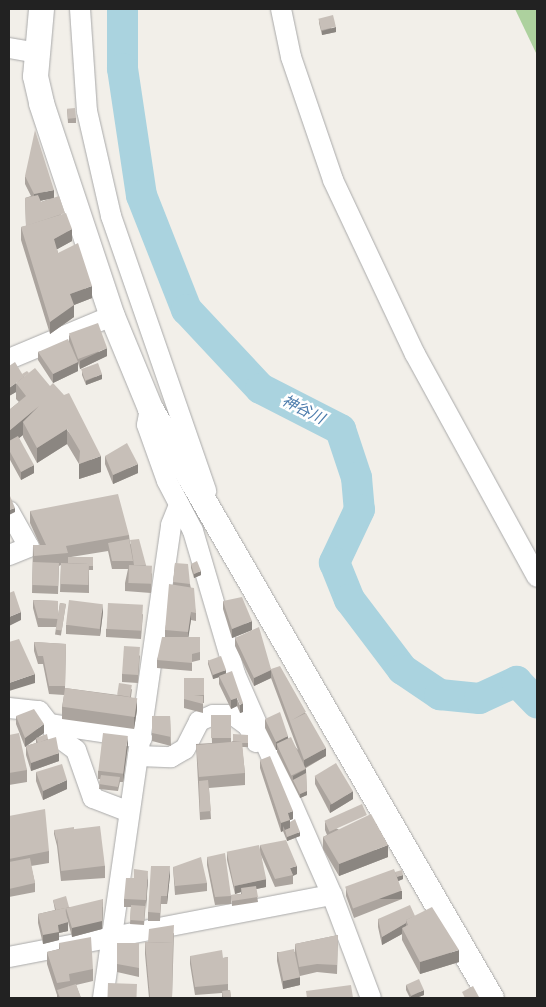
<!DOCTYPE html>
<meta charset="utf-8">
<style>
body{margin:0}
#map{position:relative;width:546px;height:1007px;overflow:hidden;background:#f2efe9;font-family:Rubik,"Noto Sans JP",sans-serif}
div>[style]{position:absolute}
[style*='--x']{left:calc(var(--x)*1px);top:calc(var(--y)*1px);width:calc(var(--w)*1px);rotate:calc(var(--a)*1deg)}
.forest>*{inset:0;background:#add19e}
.river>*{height:31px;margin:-15.5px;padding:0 15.5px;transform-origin:15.5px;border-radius:15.5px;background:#aad3df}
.roads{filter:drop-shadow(0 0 1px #a9a9a9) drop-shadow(0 0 1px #a9a9a9)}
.minor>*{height:20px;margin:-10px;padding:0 10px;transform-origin:10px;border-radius:10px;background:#fff}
.tertiary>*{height:25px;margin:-12.5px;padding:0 12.5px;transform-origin:12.5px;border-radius:12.5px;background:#fff}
.wall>*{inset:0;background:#aba49e;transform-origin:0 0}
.shaded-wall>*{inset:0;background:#8b8681;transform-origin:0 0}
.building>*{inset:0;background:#c7bfb8;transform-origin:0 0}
span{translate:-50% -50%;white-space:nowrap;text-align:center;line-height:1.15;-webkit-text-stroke:5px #fff;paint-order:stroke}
.water-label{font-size:15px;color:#4a7aab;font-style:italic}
.frame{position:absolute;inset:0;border:10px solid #222;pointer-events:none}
</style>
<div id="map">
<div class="forest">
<i style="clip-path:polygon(515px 9px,537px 9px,537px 55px)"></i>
</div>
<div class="river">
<i style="--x:122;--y:9;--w:59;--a:90"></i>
<i style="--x:122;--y:68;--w:128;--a:81.5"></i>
<i style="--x:141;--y:195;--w:123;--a:68.5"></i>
<i style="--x:186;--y:309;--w:108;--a:46.9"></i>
<i style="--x:260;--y:388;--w:90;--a:27.1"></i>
<i style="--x:340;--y:429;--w:51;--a:71.6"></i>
<i style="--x:356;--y:477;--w:32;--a:85"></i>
<i style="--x:359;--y:509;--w:59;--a:115.3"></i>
<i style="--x:334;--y:562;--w:40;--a:68"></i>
<i style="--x:349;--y:599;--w:88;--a:52.9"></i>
<i style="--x:402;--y:669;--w:45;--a:34"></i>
<i style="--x:439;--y:694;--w:40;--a:5.7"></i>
<i style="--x:479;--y:698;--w:41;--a:-24.7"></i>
<i style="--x:516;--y:681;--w:30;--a:46"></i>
</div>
<div class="roads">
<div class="minor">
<i style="--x:80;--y:9;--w:102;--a:86.1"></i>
<i style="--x:87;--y:111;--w:108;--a:77.1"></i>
<i style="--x:111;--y:216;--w:291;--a:70.9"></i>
<i style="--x:281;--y:9;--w:49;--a:78.2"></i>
<i style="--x:291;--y:57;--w:130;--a:71.1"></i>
<i style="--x:333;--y:180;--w:192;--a:64.8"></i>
<i style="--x:415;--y:354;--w:254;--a:61.3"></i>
<i style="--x:9;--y:48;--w:27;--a:10"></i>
<i style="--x:9;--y:359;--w:112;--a:-22.7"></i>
<i style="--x:150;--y:408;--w:17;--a:100"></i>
<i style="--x:147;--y:425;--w:59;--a:70.3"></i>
<i style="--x:167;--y:481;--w:56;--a:62.5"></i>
<i style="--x:193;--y:531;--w:149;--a:73.6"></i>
<i style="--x:235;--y:674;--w:241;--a:66.3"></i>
<i style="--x:332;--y:895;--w:110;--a:69.3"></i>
<i style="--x:9;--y:511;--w:41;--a:60.9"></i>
<i style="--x:29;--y:547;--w:22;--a:158"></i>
<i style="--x:9;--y:708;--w:30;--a:6"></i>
<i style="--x:39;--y:711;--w:16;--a:52"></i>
<i style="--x:49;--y:724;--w:94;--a:8.6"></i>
<i style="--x:49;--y:724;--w:16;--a:55"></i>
<i style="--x:58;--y:737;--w:22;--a:36"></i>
<i style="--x:76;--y:750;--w:51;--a:70.5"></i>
<i style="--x:93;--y:798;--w:36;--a:21"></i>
<i style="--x:138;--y:756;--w:33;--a:2"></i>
<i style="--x:171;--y:757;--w:16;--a:-30"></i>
<i style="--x:185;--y:749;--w:31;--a:-63"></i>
<i style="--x:199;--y:721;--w:15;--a:-23"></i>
<i style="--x:213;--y:715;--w:20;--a:0"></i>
<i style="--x:233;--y:715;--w:19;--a:36"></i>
<i style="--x:248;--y:726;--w:18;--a:63"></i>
<i style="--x:9;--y:957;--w:329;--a:-10.9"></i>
<i style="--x:103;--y:998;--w:478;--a:-81.8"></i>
<i style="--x:171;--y:525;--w:22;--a:-68"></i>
</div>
<div class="tertiary">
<i style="--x:41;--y:9;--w:67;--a:95.1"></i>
<i style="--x:35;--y:76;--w:28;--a:77"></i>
<i style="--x:41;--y:103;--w:225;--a:71.6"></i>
<i style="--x:112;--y:316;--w:100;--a:67.6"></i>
<i style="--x:150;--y:408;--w:681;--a:59.97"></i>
</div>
</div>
<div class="wall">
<i style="clip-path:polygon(319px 19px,336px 32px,322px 35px,319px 23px)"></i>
<i style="clip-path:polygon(67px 109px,76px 118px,76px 123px,68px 123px)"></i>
<i style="clip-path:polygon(evenodd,25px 176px,54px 198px,72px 241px,57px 249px,58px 253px,92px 298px,74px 305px,74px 317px,50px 334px,21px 240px,21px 227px,26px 226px,25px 198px,31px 196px,25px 184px,25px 176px,52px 198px,41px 202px,40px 201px,52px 198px)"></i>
<i style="clip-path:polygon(69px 335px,107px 356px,80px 369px,78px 363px,78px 371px,53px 383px,38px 360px,38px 352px,69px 343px)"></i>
<i style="clip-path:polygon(82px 371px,102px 379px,86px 385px,82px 375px)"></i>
<i style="clip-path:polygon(22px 374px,101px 472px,79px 479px,79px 464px,67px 444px,37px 463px,23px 437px,23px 435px,19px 438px,34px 473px,21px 480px,9px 458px,9px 410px,19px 402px,16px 399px,16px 392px,9px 396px)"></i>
<i style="clip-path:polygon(105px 456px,138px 473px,113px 484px,105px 464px)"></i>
<i style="clip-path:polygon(30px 511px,129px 535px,130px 543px,152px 574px,151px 593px,125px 591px,125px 583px,128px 569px,112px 569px,108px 551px,71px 557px,93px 557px,93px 570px,89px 570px,89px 593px,60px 592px,61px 565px,59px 566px,58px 594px,32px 593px,33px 545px,40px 545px,30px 523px)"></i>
<i style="clip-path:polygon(175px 563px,190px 584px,196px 613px,196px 621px,191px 620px,188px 637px,200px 637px,200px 660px,192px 662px,192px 671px,157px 668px,157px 660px,165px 637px,165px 630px,173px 585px)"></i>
<i style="clip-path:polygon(191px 564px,201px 575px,194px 578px,191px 568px)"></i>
<i style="clip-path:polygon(33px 600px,58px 601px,58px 627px,38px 627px,33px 608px)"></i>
<i style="clip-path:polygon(223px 601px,252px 630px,232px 638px,223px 609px)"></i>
<i style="left:60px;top:603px;width:6px;height:32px;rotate:9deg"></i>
<i style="clip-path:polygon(103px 612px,100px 636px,66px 634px,66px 625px)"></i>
<i style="clip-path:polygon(143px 614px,141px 639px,106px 637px,106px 629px)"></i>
<i style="clip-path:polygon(235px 638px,271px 669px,306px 714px,326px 756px,306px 768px,306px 769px,307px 795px,300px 798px,277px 752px,277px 750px,276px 750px,265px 728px,265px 719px,288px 738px,298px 750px,271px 678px,254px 686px,235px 646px)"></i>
<i style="clip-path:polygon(34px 642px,66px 644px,65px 688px,118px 695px,132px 689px,131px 697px,137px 710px,134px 729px,62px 719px,62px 707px,64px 695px,49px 694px,43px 664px,38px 664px,34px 651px)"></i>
<i style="clip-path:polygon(140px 655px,138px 683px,122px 682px,122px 674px)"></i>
<i style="clip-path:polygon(208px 660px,226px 674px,243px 712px,240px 713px,237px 706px,231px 709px,219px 684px,219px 677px,213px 679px,208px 664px)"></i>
<i style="clip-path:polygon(184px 678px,204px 678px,204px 703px,203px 703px,203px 713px,184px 708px)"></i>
<i style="clip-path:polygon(211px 715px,231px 715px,231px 742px,233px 741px,248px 735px,248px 747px,242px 747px,245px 773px,245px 785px,209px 788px,211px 819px,200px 820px,196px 744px,212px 743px)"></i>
<i style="clip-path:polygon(16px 716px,44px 733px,38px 737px,48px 739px,59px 761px,31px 771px,26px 755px,26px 746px,36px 743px,36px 739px,25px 747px,16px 724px)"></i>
<i style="clip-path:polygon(152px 716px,170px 716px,171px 746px,152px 741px)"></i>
<i style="clip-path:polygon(9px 735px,27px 770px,27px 782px,9px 785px)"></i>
<i style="clip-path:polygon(128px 745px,123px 782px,120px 782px,118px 791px,99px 789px,100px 779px,98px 779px,98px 771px)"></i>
<i style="clip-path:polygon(260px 760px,293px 819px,290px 820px,290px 822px,300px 836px,287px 841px,283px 831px,281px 832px,260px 768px)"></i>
<i style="clip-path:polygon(36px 772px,67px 789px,43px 800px,36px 781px)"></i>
<i style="clip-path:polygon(315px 776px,353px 799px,330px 813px,315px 784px)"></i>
<i style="clip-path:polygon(9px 816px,49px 851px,49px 863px,31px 866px,35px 883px,35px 892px,9px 897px)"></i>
<i style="clip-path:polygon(325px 822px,388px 857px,339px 876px,323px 849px,323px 837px,327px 835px,325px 830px)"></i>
<i style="clip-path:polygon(54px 830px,74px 831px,105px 866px,105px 878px,61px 881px,57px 846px,54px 834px)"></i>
<i style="clip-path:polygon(260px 845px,297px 874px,293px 875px,293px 884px,275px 887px,261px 855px,266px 887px,256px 889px,258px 902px,232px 906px,231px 895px,241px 894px,241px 892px,235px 894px,227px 860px,227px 852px,260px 851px)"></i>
<i style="clip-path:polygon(207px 857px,231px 896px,231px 904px,215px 905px,207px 865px)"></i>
<i style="clip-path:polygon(173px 867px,207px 883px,207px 891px,175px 895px)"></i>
<i style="clip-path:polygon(395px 872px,403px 879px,398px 881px,402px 899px,354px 918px,346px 896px,346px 888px)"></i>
<i style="clip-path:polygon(170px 875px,167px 904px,161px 904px,160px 921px,148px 921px,148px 912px)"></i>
<i style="clip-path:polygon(148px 879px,144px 925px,130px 924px,131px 907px,124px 907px,124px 899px)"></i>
<i style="clip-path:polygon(53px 900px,69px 907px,103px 907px,102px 929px,72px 937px,67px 918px,68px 931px,59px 933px,59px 940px,43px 944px,38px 923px,38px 914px,55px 910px)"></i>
<i style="clip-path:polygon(415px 916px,459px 962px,420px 974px,402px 940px,402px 934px,382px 945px,378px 927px,378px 919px)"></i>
<i style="clip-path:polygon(174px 933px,172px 998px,149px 998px,145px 954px,145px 942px,148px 942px)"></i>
<i style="clip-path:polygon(338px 935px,337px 974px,317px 972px,300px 976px,300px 985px,283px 989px,277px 961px,277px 952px,295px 952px,295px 944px)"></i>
<i style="clip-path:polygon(59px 943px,93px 969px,93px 981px,76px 985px,81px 998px,57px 998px,57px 995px,47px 964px,47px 952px,59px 949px)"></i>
<i style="clip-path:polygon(117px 943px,139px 943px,139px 977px,117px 972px)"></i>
<i style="clip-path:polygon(190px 956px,223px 958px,228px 957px,228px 990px,230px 990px,231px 998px,222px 998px,222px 993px,195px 995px,190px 964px)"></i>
<i style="clip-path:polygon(406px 985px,424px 995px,416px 998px,410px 998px,406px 990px)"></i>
</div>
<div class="shaded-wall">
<i style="clip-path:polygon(336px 27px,336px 32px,322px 35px,322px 31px)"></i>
<i style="clip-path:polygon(54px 190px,54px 198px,34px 202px,34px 194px)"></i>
<i style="clip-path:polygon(72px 229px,72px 241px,54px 251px,54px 239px)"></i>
<i style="clip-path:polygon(92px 286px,92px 298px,74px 305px,74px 317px,50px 334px,50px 322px,70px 294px)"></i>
<i style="clip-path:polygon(107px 348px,107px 356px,80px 369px,80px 361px)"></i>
<i style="clip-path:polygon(78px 362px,78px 371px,53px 383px,53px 374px)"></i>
<i style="clip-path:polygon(102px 374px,102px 379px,86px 385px,86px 381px)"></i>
<i style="clip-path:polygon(16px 383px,16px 392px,9px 396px,9px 388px)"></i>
<i style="clip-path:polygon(39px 406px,23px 422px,23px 435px,9px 446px,9px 431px)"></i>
<i style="clip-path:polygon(67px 429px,67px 444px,37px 463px,37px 448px)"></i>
<i style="clip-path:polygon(101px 456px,101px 472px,79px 479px,79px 464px)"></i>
<i style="clip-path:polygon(138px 464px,138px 473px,113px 484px,113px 475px)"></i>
<i style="clip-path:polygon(34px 465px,34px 473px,21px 480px,21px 472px)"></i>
<i style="clip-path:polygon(15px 508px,15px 512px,9px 515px,9px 510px)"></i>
<i style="left:9px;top:519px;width:1px;height:12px"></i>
<i style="clip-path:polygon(201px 571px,201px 575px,194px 578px,194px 574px)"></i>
<i style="clip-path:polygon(103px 604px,103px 612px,100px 636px,100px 628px)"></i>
<i style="clip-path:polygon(21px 612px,21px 620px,9px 626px,9px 617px)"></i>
<i style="clip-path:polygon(191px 612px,191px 620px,188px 640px,188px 632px)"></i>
<i style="clip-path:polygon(252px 621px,252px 630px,232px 638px,232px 629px)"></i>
<i style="clip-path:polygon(226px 670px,226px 675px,213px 679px,213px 674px)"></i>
<i style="clip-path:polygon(271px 670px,271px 678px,254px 686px,254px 678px)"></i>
<i style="clip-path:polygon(35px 674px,35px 683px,9px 691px,9px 683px)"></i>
<i style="clip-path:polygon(137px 698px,137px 710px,134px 729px,134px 717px)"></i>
<i style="clip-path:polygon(237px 698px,237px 706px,231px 709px,231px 700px)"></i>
<i style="clip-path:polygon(243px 703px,243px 712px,240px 713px,240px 705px)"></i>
<i style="clip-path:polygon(44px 724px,44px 733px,25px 747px,25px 738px)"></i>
<i style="clip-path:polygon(128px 736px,128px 745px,123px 782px,123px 774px)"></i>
<i style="clip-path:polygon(288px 736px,288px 745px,277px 744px,277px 750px,276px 750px,276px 742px)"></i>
<i style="clip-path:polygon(326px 748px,326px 756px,304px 768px,304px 760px)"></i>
<i style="clip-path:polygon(59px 753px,59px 761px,31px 771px,31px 763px)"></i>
<i style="clip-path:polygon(306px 769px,306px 778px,293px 780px,293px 784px,293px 776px)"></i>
<i style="clip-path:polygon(67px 780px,67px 789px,43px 800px,43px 791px)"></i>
<i style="clip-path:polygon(307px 791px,307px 795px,300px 798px,300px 794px)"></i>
<i style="clip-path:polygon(353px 791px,353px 799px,330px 813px,330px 805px)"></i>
<i style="clip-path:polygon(293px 811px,293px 819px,290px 820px,290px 828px,285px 830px,283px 826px,283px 831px,281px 832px,281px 823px,288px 813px)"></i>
<i style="clip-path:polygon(300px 832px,300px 836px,287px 841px,287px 837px)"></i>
<i style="clip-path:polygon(388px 845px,388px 857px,339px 876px,339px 864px)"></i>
<i style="clip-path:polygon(170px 866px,170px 875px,167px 904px,167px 896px)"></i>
<i style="clip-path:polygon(297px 866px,297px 874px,293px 876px,290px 868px)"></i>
<i style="clip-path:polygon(148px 871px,148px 879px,146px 909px,146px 900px)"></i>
<i style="clip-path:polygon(403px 875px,403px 879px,396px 882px,396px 877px)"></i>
<i style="clip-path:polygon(266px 879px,266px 887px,242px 892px,241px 888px,241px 892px,235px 894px,235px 886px)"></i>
<i style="left:402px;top:891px;width:8px;height:52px;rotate:90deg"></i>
<i style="clip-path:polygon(103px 899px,102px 929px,72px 937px,72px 928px)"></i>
<i style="clip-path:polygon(68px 922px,68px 931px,59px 933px,59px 940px,43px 944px,43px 935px,58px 925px)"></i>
<i style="clip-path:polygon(406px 923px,406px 932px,402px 928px,402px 934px,382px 945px,382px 937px)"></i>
<i style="clip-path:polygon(459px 950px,459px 962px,420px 974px,420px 962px)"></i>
<i style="clip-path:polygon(300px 977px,300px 985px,283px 989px,283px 981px)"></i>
<i style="clip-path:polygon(424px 990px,424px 995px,416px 998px,411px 998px,411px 996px)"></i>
</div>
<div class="building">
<i style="left:333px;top:15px;width:12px;height:15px;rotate:76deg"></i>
<i style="left:75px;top:108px;width:10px;height:8px;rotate:84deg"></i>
<i style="clip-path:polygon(35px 130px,54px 190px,34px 194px,25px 176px)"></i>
<i style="clip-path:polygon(38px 195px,41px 202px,59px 196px,65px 213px,26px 226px,25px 198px)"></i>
<i style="clip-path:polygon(66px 213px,72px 229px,54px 239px,58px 253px,78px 243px,92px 286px,70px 294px,74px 305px,50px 322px,21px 227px)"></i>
<i style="left:98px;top:323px;width:27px;height:31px;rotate:70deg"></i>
<i style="clip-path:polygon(68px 339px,78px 362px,53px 374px,38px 352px)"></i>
<i style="clip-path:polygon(15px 362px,24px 377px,16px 383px,9px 388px,9px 366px)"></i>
<i style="left:98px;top:363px;width:12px;height:18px;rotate:70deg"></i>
<i style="clip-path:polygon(35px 368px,50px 386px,53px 383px,64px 395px,69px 393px,101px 456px,79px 464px,80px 451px,67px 429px,37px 448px,23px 422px,39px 406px,9px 431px,9px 410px,26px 396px,16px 383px)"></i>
<i style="clip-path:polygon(27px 371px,29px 373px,24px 377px,22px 374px)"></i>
<i style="clip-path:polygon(18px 436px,34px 465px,21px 472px,9px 450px,9px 441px)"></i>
<i style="clip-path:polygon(127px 443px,138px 464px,113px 475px,105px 456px)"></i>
<i style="clip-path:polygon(118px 494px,129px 535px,66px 546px,68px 553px,34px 556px,33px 545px,46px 545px,30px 511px)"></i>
<i style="clip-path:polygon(10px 496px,15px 508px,9px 510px,9px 497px)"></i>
<i style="clip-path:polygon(129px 539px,133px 561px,112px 561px,108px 543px)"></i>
<i style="clip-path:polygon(139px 539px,146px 565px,134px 565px,130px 540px)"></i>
<i style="clip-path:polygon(68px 557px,93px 557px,93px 566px,89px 566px,89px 564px,68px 563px)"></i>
<i style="clip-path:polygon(197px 561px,201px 571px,194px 574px,191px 564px)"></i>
<i style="left:33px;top:562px;width:26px;height:23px;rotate:2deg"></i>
<i style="left:61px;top:563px;width:28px;height:21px;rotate:2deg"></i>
<i style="clip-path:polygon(175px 563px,188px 564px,190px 584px,173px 582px)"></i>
<i style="left:129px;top:565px;width:23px;height:18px;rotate:2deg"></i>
<i style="clip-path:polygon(169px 584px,194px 588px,196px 613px,191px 612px,188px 632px,165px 630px)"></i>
<i style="clip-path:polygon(14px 591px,21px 612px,9px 617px,9px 593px)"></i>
<i style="clip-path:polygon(242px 597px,252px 621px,232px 629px,223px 601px)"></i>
<i style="clip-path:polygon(33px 600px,58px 601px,58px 619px,38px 618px)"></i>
<i style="left:69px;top:600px;width:34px;height:25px;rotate:7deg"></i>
<i style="left:60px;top:603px;width:6px;height:27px;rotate:9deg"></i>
<i style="left:108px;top:603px;width:35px;height:26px;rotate:3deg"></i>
<i style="clip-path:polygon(259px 627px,271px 669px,280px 666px,306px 712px,292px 720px,306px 713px,326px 748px,304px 760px,271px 670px,254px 678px,235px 638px)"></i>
<i style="clip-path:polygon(162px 637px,200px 637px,200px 652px,192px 654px,192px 663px,157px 660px)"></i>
<i style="clip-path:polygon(19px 639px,35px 674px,9px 683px,9px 642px)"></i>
<i style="clip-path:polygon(34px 642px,66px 644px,65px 686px,49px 686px,43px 656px,38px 656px)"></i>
<i style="left:124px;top:646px;width:16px;height:28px;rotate:4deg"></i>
<i style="left:221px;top:656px;width:15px;height:14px;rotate:70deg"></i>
<i style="clip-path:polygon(232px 671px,243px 703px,240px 705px,237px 698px,231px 700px,219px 676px)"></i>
<i style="clip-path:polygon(184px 678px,204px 678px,204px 695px,194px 695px,203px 696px,203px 704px,184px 699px)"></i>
<i style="left:119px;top:683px;width:13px;height:12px;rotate:9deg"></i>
<i style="left:65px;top:688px;width:73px;height:19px;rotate:8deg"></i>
<i style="clip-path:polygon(34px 709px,44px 724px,25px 738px,16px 716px)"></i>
<i style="clip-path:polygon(280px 712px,288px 736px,276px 742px,265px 719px)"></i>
<i style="left:211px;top:715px;width:20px;height:23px"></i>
<i style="clip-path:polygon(152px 716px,170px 716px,171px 737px,152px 733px)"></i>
<i style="clip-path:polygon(19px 733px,27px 770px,9px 773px,9px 735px)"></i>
<i style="left:103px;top:733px;width:25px;height:38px;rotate:7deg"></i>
<i style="clip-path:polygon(47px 734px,48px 739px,38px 743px,36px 738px)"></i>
<i style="clip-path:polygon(233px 734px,248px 735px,248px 743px,242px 743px,242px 741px,233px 741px)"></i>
<i style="clip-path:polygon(56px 737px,59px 753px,31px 763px,26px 746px)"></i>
<i style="left:291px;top:737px;width:35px;height:16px;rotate:65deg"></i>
<i style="left:242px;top:741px;width:32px;height:46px;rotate:85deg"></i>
<i style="clip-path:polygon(270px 756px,293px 811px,288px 813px,290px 820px,281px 823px,260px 760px)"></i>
<i style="left:336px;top:763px;width:33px;height:25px;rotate:59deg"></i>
<i style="clip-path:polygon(62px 764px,67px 780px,43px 791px,36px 772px)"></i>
<i style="clip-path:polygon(306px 773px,307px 791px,300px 794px,293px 780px)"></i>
<i style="clip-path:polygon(101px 775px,120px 777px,118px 787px,99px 784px)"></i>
<i style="clip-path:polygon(208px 780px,211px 811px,200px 812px,199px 781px)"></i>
<i style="left:362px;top:804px;width:12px;height:41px;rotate:66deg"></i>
<i style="clip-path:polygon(45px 809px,49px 851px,9px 859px,9px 816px)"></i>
<i style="clip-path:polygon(371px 814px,388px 845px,339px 864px,323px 837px)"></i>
<i style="clip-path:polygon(295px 819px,300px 832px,287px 837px,285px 830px,290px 828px,290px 822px)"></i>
<i style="left:100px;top:826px;width:40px;height:44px;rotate:83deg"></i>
<i style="clip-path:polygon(74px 827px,74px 831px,57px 834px,57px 842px,54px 830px)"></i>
<i style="clip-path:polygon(286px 840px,297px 866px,290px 868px,293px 875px,275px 879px,260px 845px)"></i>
<i style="left:259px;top:845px;width:35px;height:33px;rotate:78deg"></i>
<i style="clip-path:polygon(225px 853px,231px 896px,215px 897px,207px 857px)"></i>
<i style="clip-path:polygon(201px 857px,207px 883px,175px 886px,173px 867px)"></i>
<i style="clip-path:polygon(30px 858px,35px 883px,9px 889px,9px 862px)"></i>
<i style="clip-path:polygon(151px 866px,170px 866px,167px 896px,161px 896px,160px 913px,148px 912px)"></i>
<i style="clip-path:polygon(134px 869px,148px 871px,146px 900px,124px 899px,126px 878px,134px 878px)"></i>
<i style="left:394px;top:869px;width:23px;height:52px;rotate:70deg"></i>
<i style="clip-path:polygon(402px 870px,403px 875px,397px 877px,395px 872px)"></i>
<i style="clip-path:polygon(256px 886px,258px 897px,232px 901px,231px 895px,242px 894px,241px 888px)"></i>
<i style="clip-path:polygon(66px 896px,69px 907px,66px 908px,66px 912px,65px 908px,56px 910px,53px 900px)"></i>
<i style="clip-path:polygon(103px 899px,102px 921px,72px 928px,66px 908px)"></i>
<i style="left:131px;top:905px;width:14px;height:15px;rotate:4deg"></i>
<i style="clip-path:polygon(410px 905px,415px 916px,406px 920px,406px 923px,382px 937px,378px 919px)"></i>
<i style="clip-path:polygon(432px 907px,459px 950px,420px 962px,402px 928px,408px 925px,406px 920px)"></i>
<i style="clip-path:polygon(65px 908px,68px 922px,58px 925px,59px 932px,43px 935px,38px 914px)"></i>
<i style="clip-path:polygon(174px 925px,173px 946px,173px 943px,148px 942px,149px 929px)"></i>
<i style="clip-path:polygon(338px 935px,337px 965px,317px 964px,299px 967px,295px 944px)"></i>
<i style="clip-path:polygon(91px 937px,93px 969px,69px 974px,70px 981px,57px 983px,47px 952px,60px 949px,59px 943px)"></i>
<i style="clip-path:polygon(145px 942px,173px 943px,172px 998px,159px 998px,159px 997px,150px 997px)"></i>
<i style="clip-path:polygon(117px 943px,139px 943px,139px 968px,117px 964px)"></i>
<i style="left:294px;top:949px;width:29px;height:17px;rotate:78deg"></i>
<i style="clip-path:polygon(222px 950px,223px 958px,228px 957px,228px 984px,195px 987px,190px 956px)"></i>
<i style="left:419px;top:979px;width:12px;height:14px;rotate:66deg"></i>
<i style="left:108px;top:983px;width:29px;height:15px;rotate:2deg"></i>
<i style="clip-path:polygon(76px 984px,81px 998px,60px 998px,57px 990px)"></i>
<i style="clip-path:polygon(351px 985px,353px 998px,307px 998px,306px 991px)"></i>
<i style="clip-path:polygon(473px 986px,479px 997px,478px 998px,465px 998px,462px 992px)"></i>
<i style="left:230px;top:990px;width:7px;height:8px;rotate:82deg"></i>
</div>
<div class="water-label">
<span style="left:303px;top:410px;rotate:27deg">神谷川</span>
</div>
<div class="frame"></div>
</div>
